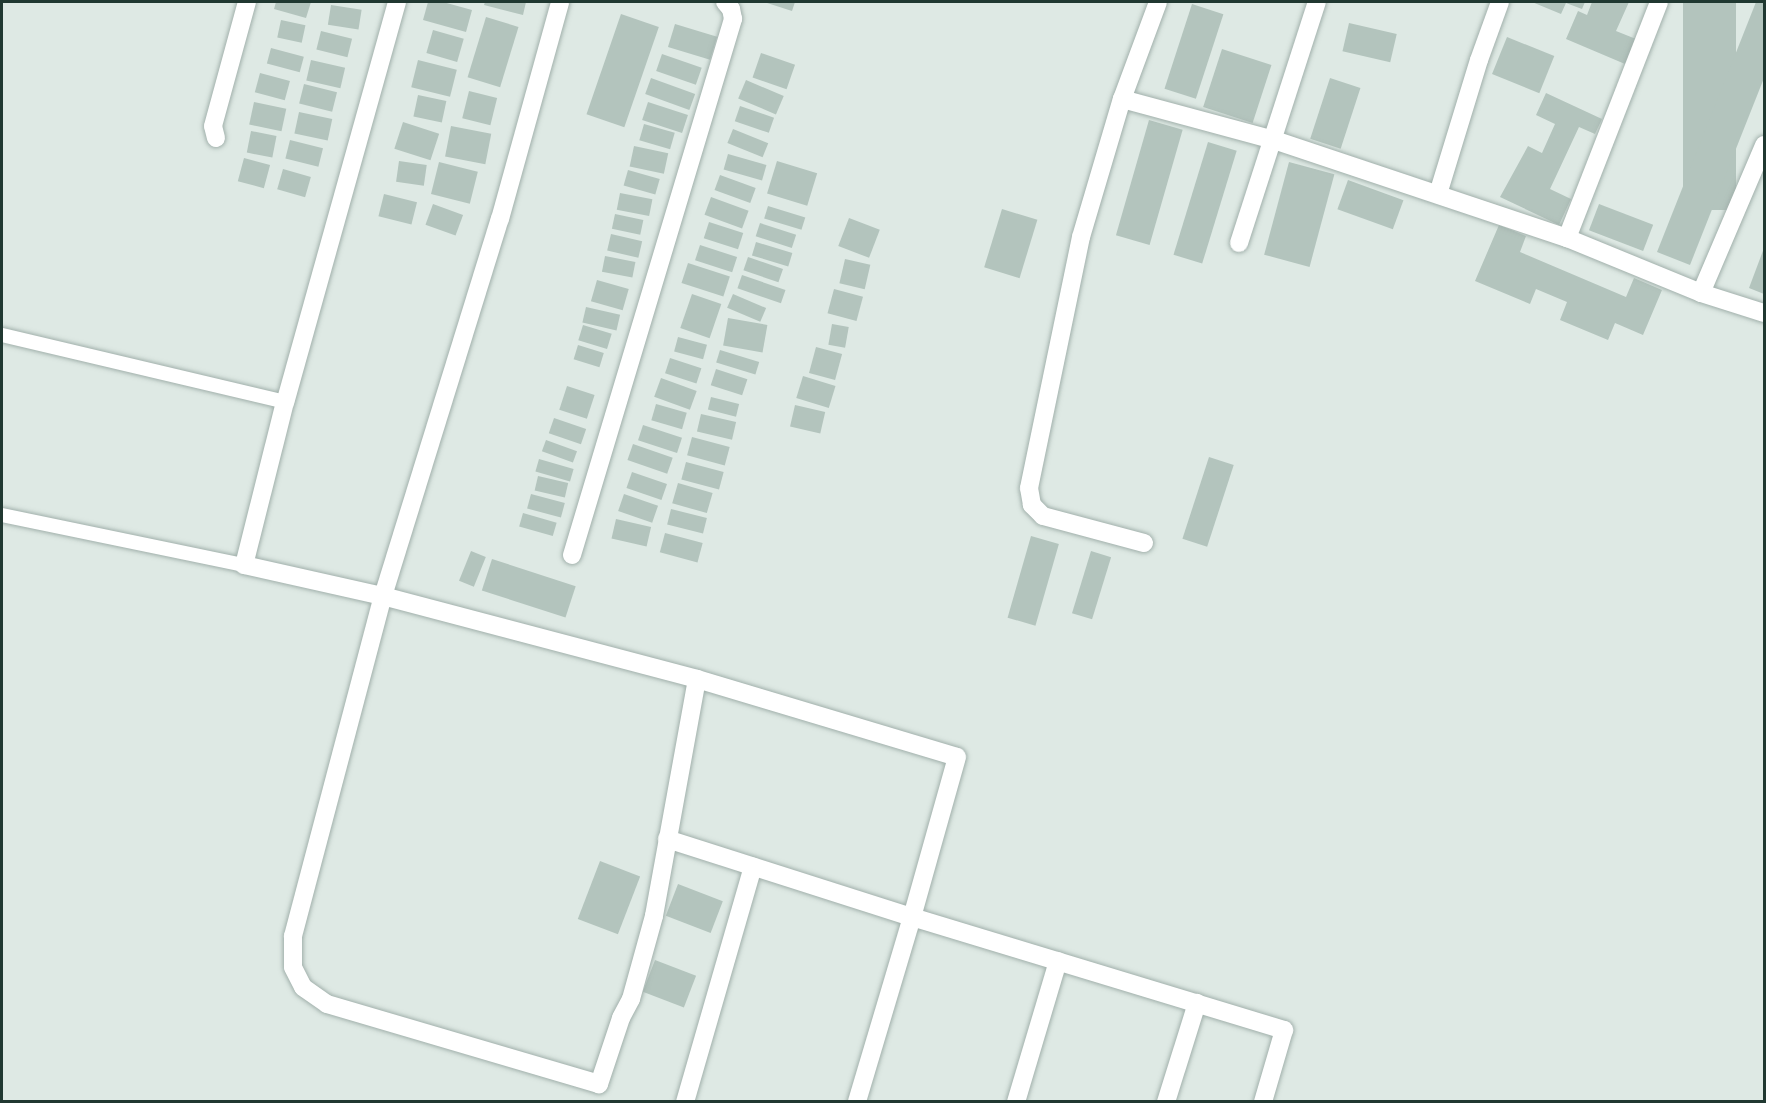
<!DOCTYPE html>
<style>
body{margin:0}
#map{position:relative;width:1766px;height:1103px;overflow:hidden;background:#dee9e4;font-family:"Nunito Sans",sans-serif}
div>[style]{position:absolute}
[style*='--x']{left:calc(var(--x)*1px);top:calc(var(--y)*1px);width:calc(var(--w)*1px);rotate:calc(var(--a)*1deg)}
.building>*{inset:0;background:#b3c4bd;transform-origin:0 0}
.roads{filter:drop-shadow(0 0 2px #a1b0ab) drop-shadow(0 0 2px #a1b0ab)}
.service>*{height:14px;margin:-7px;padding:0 7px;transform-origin:7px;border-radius:7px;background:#fff}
.minor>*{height:18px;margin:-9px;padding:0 9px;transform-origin:9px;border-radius:9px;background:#fff}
span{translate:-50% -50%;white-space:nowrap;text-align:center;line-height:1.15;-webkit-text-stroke:4.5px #eef6f2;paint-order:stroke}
.frame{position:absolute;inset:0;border:3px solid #203831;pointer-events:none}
</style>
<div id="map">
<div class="building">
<i style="clip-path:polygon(276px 2px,311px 2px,306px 18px,274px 9px)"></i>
<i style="clip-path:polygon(428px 2px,443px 2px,472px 10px,466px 32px,423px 20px)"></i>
<i style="clip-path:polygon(485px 2px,526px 2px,523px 15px,484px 5px)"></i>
<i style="clip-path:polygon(764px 2px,795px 2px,792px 11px)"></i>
<i style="clip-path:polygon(1532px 2px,1585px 2px,1582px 9px,1566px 3px,1561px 14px)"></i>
<i style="clip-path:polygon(1592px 2px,1629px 2px,1616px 31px,1636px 39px,1625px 64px,1566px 39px,1578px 11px,1587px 15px)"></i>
<i style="left:1683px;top:2px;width:53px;height:208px"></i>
<i style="clip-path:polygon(1756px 2px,1764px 2px,1764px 78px,1690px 265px,1657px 252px)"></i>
<i style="left:1192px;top:4px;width:33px;height:89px;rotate:18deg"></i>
<i style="left:331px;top:5px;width:31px;height:20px;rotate:9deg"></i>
<i style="left:621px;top:14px;width:40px;height:106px;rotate:19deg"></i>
<i style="left:486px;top:17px;width:34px;height:63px;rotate:17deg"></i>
<i style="left:281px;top:20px;width:25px;height:18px;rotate:12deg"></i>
<i style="left:1349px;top:23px;width:49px;height:29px;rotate:13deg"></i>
<i style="left:675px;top:24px;width:44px;height:24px;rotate:17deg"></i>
<i style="left:433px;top:30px;width:32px;height:24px;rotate:16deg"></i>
<i style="left:321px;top:31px;width:32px;height:19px;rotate:14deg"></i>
<i style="left:1507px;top:37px;width:51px;height:40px;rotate:22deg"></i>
<i style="left:271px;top:48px;width:34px;height:16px;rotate:15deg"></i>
<i style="left:1222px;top:49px;width:52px;height:61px;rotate:18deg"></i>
<i style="left:761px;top:53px;width:36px;height:26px;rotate:19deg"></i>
<i style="left:662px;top:54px;width:42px;height:18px;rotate:19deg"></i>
<i style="left:311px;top:60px;width:35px;height:21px;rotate:13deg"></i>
<i style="left:418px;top:60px;width:40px;height:28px;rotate:14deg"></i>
<i style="left:260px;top:73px;width:31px;height:20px;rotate:15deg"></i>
<i style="left:651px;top:78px;width:47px;height:17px;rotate:20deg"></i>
<i style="left:1330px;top:78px;width:32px;height:64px;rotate:18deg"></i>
<i style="left:746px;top:80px;width:41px;height:20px;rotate:23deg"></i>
<i style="left:304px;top:84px;width:34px;height:20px;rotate:14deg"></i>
<i style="left:469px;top:91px;width:29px;height:28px;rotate:14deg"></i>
<i style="clip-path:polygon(1546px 93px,1602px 119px,1595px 134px,1579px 127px,1550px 189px,1571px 199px,1559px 225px,1500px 197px,1528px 146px,1542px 153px,1555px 124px,1536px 115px)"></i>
<i style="left:418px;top:95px;width:29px;height:22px;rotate:12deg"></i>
<i style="left:254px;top:102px;width:33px;height:23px;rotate:12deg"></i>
<i style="left:648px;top:102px;width:42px;height:19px;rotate:18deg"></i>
<i style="left:740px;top:106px;width:36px;height:16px;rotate:19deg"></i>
<i style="left:299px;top:112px;width:34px;height:22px;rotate:12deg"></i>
<i style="left:1149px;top:120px;width:35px;height:120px;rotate:16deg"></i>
<i style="left:403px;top:122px;width:38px;height:28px;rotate:18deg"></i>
<i style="left:644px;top:124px;width:32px;height:17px;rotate:16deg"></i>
<i style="left:451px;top:126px;width:41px;height:31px;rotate:11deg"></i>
<i style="left:733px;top:129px;width:38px;height:15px;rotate:22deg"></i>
<i style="left:251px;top:131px;width:26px;height:22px;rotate:11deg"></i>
<i style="left:290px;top:140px;width:34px;height:19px;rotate:14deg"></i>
<i style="left:1208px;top:142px;width:30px;height:118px;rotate:17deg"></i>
<i style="left:634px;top:146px;width:35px;height:21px;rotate:12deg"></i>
<i style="left:728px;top:154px;width:40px;height:16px;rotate:16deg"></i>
<i style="left:244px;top:158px;width:27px;height:24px;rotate:15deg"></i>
<i style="left:399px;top:161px;width:28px;height:21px;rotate:8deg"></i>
<i style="left:777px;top:161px;width:42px;height:34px;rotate:17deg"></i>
<i style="left:439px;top:162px;width:40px;height:33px;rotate:14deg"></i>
<i style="left:1289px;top:162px;width:47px;height:96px;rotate:15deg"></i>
<i style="left:283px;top:169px;width:29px;height:21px;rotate:16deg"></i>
<i style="left:628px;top:170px;width:33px;height:16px;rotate:16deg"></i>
<i style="left:720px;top:175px;width:38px;height:16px;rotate:20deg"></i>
<i style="left:1348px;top:180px;width:59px;height:31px;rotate:20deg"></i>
<i style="left:620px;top:193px;width:33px;height:17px;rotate:11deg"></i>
<i style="left:384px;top:194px;width:34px;height:23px;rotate:14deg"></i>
<i style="left:711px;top:197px;width:40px;height:19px;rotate:20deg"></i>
<i style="left:433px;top:204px;width:32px;height:22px;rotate:20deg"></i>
<i style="left:1599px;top:204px;width:58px;height:28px;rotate:21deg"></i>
<i style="left:768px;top:206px;width:39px;height:13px;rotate:17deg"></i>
<i style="left:1002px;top:209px;width:37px;height:61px;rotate:17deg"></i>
<i style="left:615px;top:214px;width:29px;height:15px;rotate:12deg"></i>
<i style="left:849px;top:218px;width:33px;height:30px;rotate:21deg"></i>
<i style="left:709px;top:222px;width:36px;height:17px;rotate:18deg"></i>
<i style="left:760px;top:223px;width:38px;height:14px;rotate:18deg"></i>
<i style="clip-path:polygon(1499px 225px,1526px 236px,1520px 252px,1626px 297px,1634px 278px,1662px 290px,1643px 335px,1615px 323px,1608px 340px,1560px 320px,1567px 302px,1536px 289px,1530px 304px,1475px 281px)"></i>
<i style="left:611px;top:234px;width:32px;height:17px;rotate:13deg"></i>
<i style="left:756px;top:242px;width:38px;height:14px;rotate:17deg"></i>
<i style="left:700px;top:245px;width:39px;height:16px;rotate:18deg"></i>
<i style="clip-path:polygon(1764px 248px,1764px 294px,1749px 288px)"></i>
<i style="left:605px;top:256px;width:31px;height:16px;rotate:11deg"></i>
<i style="left:748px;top:257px;width:37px;height:14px;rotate:19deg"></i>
<i style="left:845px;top:259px;width:26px;height:25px;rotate:13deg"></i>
<i style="left:688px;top:263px;width:44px;height:21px;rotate:18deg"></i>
<i style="left:742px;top:275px;width:46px;height:14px;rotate:19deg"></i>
<i style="left:597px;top:280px;width:33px;height:22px;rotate:16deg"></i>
<i style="left:834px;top:289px;width:30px;height:25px;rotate:15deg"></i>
<i style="left:692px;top:294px;width:31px;height:36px;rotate:19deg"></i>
<i style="left:733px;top:294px;width:36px;height:15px;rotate:23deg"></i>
<i style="left:586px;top:307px;width:35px;height:16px;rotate:13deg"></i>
<i style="left:728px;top:318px;width:40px;height:28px;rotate:10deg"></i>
<i style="left:832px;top:324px;width:17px;height:21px;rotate:10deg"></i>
<i style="left:583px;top:325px;width:30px;height:16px;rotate:17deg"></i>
<i style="left:678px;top:337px;width:30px;height:15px;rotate:15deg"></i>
<i style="left:578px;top:345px;width:27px;height:15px;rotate:17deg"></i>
<i style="left:816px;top:347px;width:27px;height:27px;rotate:15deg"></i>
<i style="left:720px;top:350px;width:41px;height:13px;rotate:17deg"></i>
<i style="left:670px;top:358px;width:33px;height:16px;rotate:18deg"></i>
<i style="left:716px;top:369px;width:33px;height:17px;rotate:18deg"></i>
<i style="left:803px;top:376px;width:34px;height:23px;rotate:17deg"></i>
<i style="left:661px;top:378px;width:38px;height:20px;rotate:20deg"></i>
<i style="left:567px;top:386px;width:29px;height:25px;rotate:18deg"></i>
<i style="left:711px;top:397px;width:29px;height:13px;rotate:14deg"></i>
<i style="left:656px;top:404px;width:32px;height:17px;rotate:16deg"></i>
<i style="left:795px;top:405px;width:31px;height:22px;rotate:13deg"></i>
<i style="left:701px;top:414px;width:36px;height:18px;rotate:13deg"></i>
<i style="left:554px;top:418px;width:34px;height:16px;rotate:19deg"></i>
<i style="left:643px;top:425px;width:41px;height:16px;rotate:18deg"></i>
<i style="left:692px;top:437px;width:39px;height:19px;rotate:15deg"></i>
<i style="left:546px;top:440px;width:33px;height:12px;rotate:20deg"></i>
<i style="left:633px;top:444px;width:42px;height:17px;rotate:19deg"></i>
<i style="left:1209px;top:457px;width:26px;height:86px;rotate:18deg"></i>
<i style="left:539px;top:459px;width:36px;height:13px;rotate:16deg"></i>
<i style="left:686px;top:462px;width:39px;height:18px;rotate:15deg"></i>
<i style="left:632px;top:472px;width:37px;height:17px;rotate:19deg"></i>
<i style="left:538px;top:476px;width:31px;height:15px;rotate:13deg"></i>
<i style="left:678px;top:483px;width:36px;height:21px;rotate:16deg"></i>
<i style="left:531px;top:494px;width:35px;height:15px;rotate:15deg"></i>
<i style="left:624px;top:494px;width:36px;height:18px;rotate:19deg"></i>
<i style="left:671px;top:509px;width:37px;height:16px;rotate:14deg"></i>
<i style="left:523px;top:513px;width:35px;height:14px;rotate:16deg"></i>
<i style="left:616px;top:519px;width:36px;height:20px;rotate:13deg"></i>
<i style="left:665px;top:533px;width:39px;height:20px;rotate:15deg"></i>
<i style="left:1031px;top:536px;width:29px;height:85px;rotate:16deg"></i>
<i style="left:471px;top:551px;width:16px;height:32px;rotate:22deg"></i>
<i style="left:1091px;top:551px;width:21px;height:65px;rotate:17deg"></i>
<i style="left:492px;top:559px;width:88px;height:33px;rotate:18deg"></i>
<i style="left:600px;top:861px;width:43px;height:62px;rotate:21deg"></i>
<i style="left:678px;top:884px;width:48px;height:34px;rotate:21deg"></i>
<i style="left:655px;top:960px;width:44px;height:34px;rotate:21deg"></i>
</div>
<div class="roads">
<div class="service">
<i style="--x:2;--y:335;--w:291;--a:13.3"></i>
<i style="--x:2;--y:515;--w:247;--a:11.7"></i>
</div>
<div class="minor">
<i style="--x:397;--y:2;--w:415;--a:105.6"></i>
<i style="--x:285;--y:402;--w:168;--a:104.1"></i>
<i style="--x:244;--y:565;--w:142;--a:12.6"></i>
<i style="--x:383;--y:596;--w:325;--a:14.8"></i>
<i style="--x:697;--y:679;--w:241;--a:100.3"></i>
<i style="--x:654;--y:916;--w:86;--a:105.5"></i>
<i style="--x:631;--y:999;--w:21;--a:118"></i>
<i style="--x:621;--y:1018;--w:70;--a:108.4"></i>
<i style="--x:599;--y:1084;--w:284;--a:-163.6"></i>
<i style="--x:327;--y:1004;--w:29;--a:-145"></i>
<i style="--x:303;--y:987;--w:22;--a:-117"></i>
<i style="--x:293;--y:967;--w:31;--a:-90"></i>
<i style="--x:293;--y:936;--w:352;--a:-75.2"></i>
<i style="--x:383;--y:596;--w:395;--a:-72.8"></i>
<i style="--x:500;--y:219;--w:225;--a:-74.5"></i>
<i style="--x:1122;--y:99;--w:157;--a:15.1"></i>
<i style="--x:1274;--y:140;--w:309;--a:18.5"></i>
<i style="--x:1567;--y:238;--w:145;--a:22.3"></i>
<i style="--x:1701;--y:293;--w:66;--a:17.6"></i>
<i style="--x:216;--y:138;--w:12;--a:-104"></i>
<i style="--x:213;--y:126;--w:129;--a:-74.7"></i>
<i style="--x:1438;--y:194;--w:140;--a:-73"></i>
<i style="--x:1479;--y:60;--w:62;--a:-70.1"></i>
<i style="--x:1567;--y:238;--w:253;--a:-68.7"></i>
<i style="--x:1239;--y:243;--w:253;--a:-72.1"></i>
<i style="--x:1701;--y:293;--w:161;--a:-66.9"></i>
<i style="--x:1144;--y:543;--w:105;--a:-165"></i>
<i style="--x:1043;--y:516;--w:16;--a:-135"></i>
<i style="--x:1032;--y:505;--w:17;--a:-100"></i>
<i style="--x:1029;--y:488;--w:256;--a:-78.3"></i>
<i style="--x:1081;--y:237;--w:144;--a:-73.5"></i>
<i style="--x:1122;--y:99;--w:103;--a:-69.6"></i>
<i style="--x:572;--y:555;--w:560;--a:-73.28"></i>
<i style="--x:733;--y:19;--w:10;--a:-101"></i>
<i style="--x:731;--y:9;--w:9;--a:-131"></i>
<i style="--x:697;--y:679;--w:271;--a:16.7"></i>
<i style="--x:957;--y:757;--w:166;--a:105.7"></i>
<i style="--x:912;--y:917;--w:389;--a:16.9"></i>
<i style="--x:1284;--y:1030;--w:75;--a:106.3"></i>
<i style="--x:667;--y:839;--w:257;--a:17.7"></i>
<i style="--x:912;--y:917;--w:193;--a:106.6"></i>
<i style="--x:685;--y:1102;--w:245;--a:-73.9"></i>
<i style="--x:1016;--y:1102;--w:147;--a:-73.4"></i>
<i style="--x:1166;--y:1102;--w:104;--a:-72.6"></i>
</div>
</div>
<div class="frame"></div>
</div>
